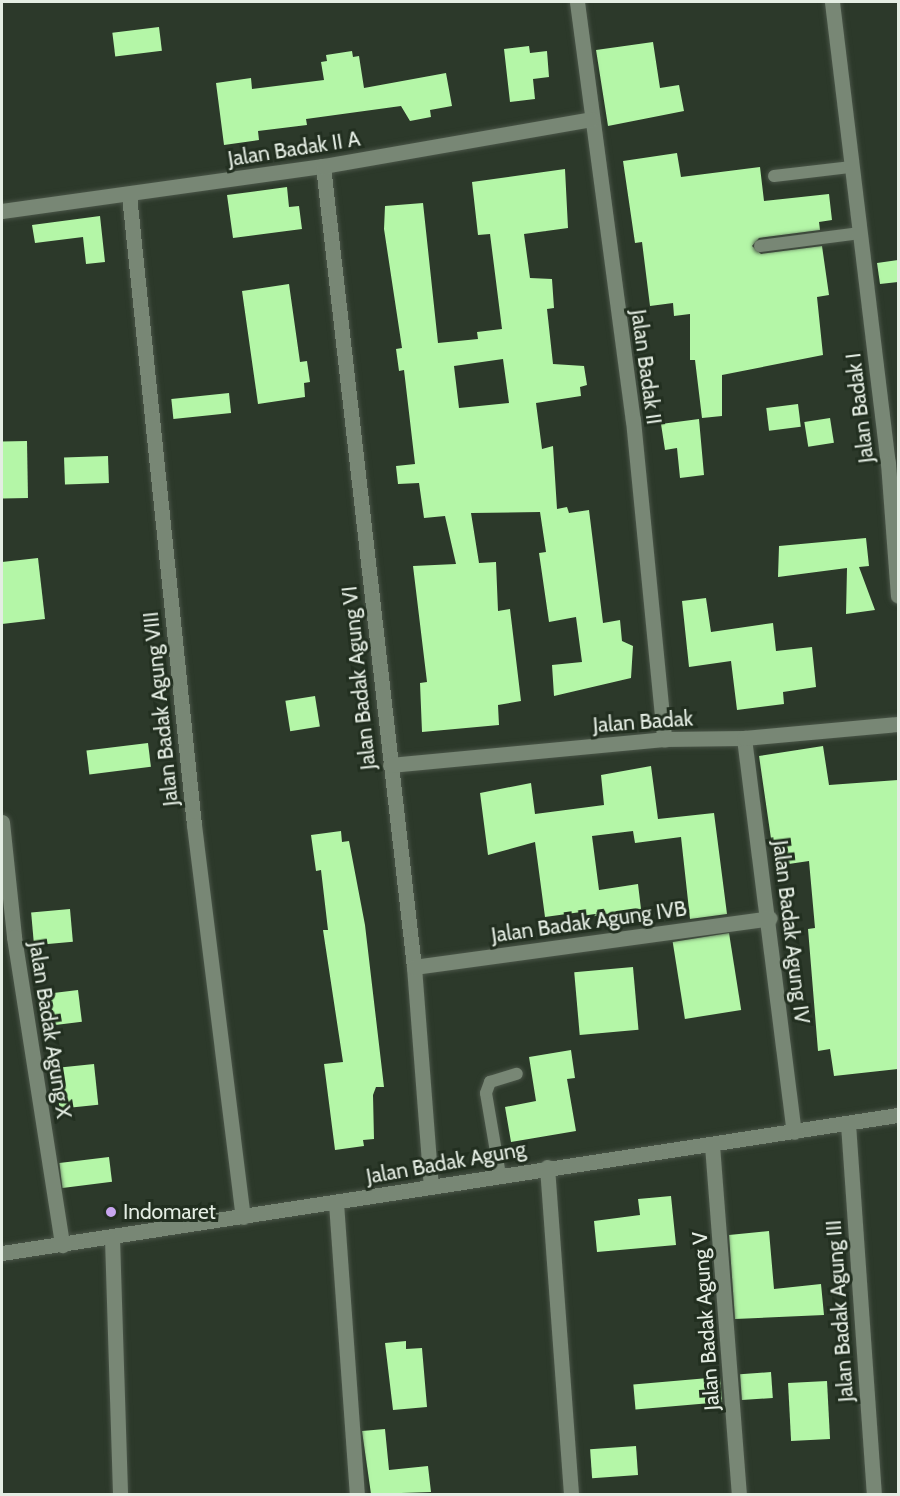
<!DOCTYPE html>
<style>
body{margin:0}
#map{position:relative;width:900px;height:1496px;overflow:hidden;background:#2c392a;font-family:Cabin,sans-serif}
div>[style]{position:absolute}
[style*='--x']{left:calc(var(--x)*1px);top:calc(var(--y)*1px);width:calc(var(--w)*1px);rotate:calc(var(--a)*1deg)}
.building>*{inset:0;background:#b4f6a7;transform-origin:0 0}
.roads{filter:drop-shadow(0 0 2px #4a5548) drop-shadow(0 0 2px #4a5548)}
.lane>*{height:12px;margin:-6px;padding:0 6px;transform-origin:6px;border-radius:6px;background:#788775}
.street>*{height:15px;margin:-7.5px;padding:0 7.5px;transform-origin:7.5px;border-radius:7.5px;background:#788775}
.dots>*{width:16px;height:16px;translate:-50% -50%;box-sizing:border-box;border:3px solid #222f20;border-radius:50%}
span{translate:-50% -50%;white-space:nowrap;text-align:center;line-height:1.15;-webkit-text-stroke:6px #222f20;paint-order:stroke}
.street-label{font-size:21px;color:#e4ede3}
.poi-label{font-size:21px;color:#e4ede3}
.left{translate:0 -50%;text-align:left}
.frame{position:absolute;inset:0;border:3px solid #e4ede3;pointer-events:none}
</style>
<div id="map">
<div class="building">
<i style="left:159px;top:27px;width:24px;height:47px;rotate:83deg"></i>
<i style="clip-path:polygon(653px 42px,660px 88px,679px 85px,684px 111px,608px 126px,596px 50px)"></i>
<i style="clip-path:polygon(529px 46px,530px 53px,547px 51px,549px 77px,533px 79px,535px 99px,510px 102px,504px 49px)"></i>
<i style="clip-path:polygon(352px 51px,353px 57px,359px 56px,364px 88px,446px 73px,452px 106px,430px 110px,431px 117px,410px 121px,401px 106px,306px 119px,307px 125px,258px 131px,259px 140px,224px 145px,216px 83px,251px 78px,252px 89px,324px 80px,321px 62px,327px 61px,326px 55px)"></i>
<i style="clip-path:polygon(677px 153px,681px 177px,760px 167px,764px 201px,829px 194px,832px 220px,819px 222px,820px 230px,759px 238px,752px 246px,761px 254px,822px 246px,829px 295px,817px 297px,823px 355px,722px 375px,722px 416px,702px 418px,695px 360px,690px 360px,690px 314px,674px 316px,673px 303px,650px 306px,642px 242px,635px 243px,623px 161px)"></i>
<i style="clip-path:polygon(evenodd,565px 169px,568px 228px,524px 234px,530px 278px,552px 279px,554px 308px,547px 309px,553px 364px,584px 366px,587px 385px,580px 387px,581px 396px,536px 403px,542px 449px,553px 446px,557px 509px,567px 507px,569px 513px,589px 510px,603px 623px,620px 620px,622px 641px,633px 646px,631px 678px,554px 696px,552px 665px,582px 662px,576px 617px,549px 622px,539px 553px,546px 552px,540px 512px,471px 513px,479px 563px,496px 562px,498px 611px,510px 609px,521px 701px,498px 705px,499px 725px,422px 732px,420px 683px,427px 682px,413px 566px,456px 564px,445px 516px,424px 518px,419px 483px,398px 484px,396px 466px,415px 464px,404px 370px,399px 371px,396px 349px,402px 348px,384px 229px,385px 206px,423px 203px,438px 343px,478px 339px,477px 332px,502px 329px,490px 234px,478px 235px,472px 182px,565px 169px,503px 359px,509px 403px,459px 408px,454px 366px,503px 359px)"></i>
<i style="clip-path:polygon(287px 187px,289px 207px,299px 206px,302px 229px,233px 238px,227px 195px)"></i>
<i style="clip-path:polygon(100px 216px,105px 262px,86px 264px,83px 237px,35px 243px,32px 225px)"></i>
<i style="clip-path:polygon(898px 260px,898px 282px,880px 284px,877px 263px)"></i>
<i style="clip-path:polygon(289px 284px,300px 362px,307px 361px,310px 382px,304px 383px,305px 397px,258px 404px,242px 291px)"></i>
<i style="left:229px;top:393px;width:20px;height:58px;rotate:84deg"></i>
<i style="left:798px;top:404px;width:23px;height:32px;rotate:83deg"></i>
<i style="left:830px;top:418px;width:25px;height:26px;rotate:81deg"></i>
<i style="clip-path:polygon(699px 419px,704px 475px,680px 478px,677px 448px,665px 450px,661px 424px)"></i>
<i style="left:27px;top:441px;width:57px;height:25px;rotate:89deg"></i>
<i style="left:108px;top:456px;width:27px;height:44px;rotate:88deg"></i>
<i style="clip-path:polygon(866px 538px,869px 566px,859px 567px,875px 610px,846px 614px,847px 568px,778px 577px,779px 546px)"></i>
<i style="clip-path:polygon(38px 558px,45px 619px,2px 624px,2px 562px)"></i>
<i style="clip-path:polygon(706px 598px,711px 632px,773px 623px,776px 651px,812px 647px,816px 687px,783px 692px,784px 704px,737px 710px,731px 661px,689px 667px,682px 601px)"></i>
<i style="left:315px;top:696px;width:31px;height:30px;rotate:81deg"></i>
<i style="left:148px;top:743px;width:24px;height:62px;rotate:83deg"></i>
<i style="clip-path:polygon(823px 746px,829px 785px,898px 780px,898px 1069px,834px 1076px,830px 1049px,818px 1051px,808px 929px,815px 928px,809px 861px,775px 866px,759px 756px)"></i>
<i style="clip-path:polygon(651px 766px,658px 819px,714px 813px,727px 914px,690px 919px,681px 837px,635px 843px,633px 831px,592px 836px,599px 890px,638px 884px,641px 909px,582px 918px,581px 912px,545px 917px,535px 842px,488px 855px,480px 793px,531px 783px,535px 814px,604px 805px,601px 775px)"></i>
<i style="clip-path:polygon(341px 831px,342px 842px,349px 841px,365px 925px,384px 1087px,376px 1087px,373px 1095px,374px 1139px,363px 1140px,364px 1146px,335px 1150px,324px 1064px,343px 1062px,323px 930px,328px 930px,321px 870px,316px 871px,311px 835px)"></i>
<i style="left:70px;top:909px;width:33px;height:39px;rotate:85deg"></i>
<i style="left:729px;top:933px;width:78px;height:57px;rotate:81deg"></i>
<i style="left:633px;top:967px;width:63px;height:59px;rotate:85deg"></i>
<i style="left:78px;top:990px;width:32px;height:37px;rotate:83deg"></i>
<i style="clip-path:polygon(571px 1050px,575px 1078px,567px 1079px,576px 1131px,511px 1142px,505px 1107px,536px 1101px,529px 1057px)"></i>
<i style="left:94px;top:1064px;width:41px;height:39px;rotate:84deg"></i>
<i style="left:109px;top:1157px;width:25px;height:50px;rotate:83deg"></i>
<i style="clip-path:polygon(671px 1196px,676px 1245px,597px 1252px,594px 1221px,640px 1215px,638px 1199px)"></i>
<i style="clip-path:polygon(769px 1231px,774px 1289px,821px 1284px,824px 1315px,735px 1319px,729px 1235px)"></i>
<i style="clip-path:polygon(406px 1341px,406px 1349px,422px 1348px,427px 1407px,393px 1410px,385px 1343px)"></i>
<i style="left:771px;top:1372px;width:26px;height:31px;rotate:86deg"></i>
<i style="left:720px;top:1377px;width:25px;height:87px;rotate:85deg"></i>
<i style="left:827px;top:1381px;width:58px;height:39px;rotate:87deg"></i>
<i style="clip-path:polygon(385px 1429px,389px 1470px,428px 1466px,431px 1492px,371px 1494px,362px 1431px)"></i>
<i style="left:636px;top:1446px;width:29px;height:46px;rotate:86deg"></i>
</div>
<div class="roads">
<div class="lane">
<i style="--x:774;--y:176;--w:78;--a:-6.7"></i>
<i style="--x:760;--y:246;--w:101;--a:-7.4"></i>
<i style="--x:500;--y:1175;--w:83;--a:-99.7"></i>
<i style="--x:486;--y:1093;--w:12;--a:-70"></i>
<i style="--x:490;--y:1082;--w:28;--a:-17"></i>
</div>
<div class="street">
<i style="--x:577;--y:2;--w:422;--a:82.4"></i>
<i style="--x:633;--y:420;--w:321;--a:84.4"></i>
<i style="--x:832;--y:2;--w:464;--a:83.1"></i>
<i style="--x:888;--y:463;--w:133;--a:85.7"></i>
<i style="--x:323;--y:166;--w:806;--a:83.52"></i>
<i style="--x:414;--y:967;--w:220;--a:85.6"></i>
<i style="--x:129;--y:195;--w:633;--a:84.11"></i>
<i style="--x:194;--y:825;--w:395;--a:82.9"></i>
<i style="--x:2;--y:211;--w:324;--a:-8"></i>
<i style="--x:323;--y:166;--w:272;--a:-9.9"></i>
<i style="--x:744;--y:738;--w:397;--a:82.8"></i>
<i style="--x:390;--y:765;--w:275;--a:-5.4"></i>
<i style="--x:664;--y:739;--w:80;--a:-0.7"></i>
<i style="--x:744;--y:738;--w:155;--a:-5.2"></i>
<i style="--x:2;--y:822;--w:116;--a:84"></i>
<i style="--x:14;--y:937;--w:312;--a:81.1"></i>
<i style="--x:414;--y:967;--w:359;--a:-7.8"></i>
<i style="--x:848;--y:1124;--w:371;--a:86"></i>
<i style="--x:712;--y:1145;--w:350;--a:85.6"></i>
<i style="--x:547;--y:1167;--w:328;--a:85.8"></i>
<i style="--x:336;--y:1203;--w:292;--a:85.9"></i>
<i style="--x:112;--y:1238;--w:256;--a:88.2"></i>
<i style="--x:2;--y:1253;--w:907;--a:-8.76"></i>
</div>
</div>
<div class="dots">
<i style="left:111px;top:1212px;background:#c8a6ef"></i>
</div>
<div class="street-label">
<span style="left:294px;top:149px;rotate:-9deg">Jalan Badak II A</span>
<span style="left:646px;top:367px;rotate:82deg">Jalan Badak II</span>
<span style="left:860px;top:408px;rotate:-97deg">Jalan Badak I</span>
<span style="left:359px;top:678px;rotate:-96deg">Jalan Badak Agung VI</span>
<span style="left:161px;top:709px;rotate:-96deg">Jalan Badak Agung VIII</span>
<span style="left:643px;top:722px;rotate:-4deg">Jalan Badak</span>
<span style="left:589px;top:922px;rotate:-8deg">Jalan Badak Agung IVB</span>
<span style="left:791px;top:932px;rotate:83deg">Jalan Badak Agung IV</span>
<span style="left:50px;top:1030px;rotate:81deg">Jalan Badak Agung X</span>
<span style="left:446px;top:1163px;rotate:-10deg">Jalan Badak Agung</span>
<span style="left:840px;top:1311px;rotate:-94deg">Jalan Badak Agung III</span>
<span style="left:706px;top:1321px;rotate:-94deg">Jalan Badak Agung V</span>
</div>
<div class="poi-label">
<span class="left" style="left:123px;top:1212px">Indomaret</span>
</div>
<div class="frame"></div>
</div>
